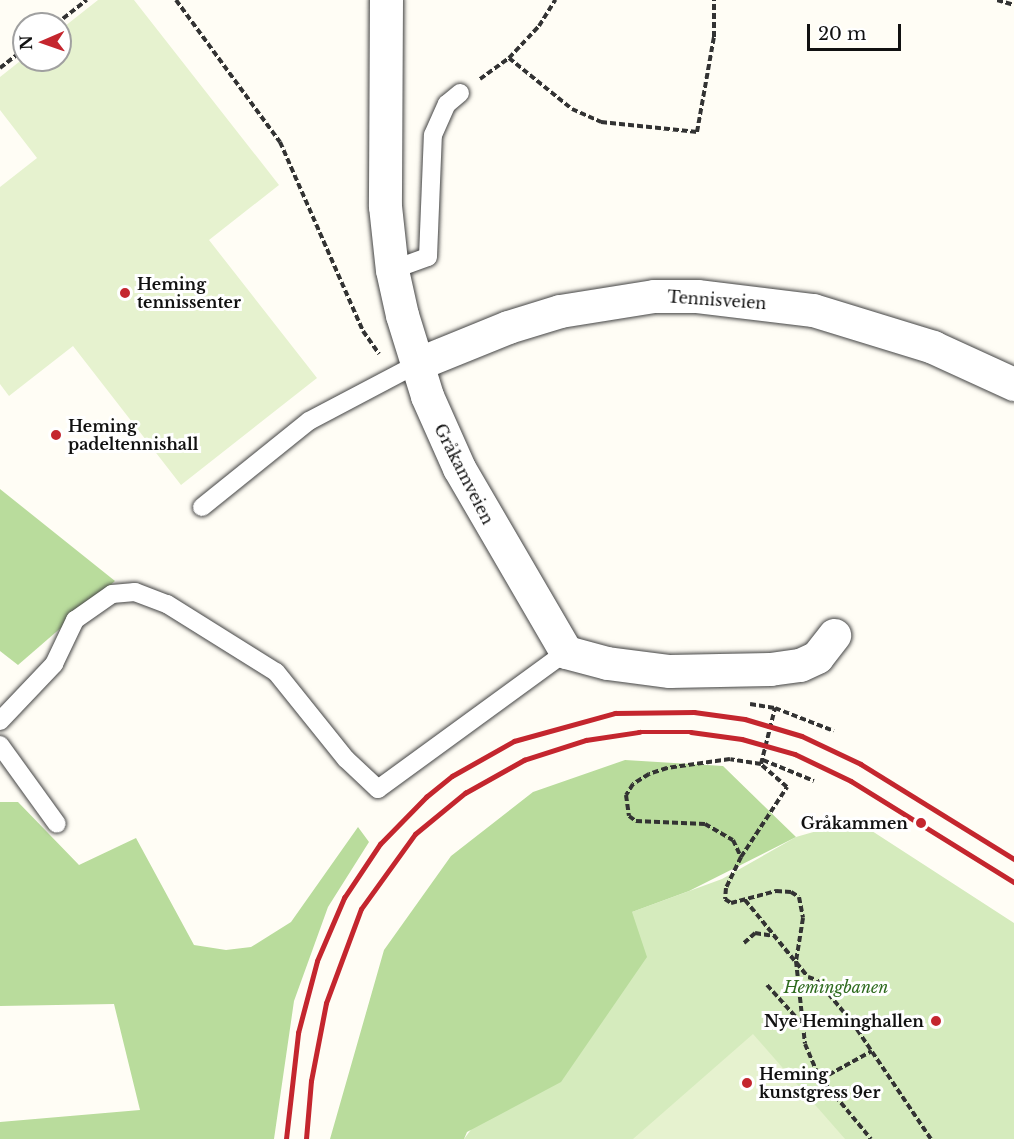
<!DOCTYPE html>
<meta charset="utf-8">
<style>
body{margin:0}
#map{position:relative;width:1014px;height:1139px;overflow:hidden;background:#fffdf5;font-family:"Libre Baskerville",serif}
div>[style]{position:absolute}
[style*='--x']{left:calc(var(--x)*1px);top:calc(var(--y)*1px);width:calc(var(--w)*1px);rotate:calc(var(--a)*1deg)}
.green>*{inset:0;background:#d5ebbd}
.forest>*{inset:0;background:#b9dc9c}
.pitch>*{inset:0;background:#e6f2cf}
.path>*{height:4px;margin-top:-2px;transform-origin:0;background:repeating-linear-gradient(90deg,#333 0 6px,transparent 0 9px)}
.roads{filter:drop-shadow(0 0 2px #444) drop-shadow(0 0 2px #444)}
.service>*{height:18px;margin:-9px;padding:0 9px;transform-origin:9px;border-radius:9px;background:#fff}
.minor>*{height:33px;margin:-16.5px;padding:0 16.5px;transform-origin:16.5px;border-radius:16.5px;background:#fff}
.rail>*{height:4.5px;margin:-2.25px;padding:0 2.25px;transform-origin:2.25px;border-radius:2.25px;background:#c4262e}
.dots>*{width:16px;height:16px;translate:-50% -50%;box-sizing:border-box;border:3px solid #fff;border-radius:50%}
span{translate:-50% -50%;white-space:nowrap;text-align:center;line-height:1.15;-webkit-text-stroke:6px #fff;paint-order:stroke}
.poi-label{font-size:16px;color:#111;font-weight:700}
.left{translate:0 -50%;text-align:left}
.right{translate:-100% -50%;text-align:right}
.street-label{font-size:16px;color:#111}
.park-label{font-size:16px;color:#2f6b1f;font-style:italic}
.north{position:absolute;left:12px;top:12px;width:60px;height:60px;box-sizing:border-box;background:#fff;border:2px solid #a0a0a0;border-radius:50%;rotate:268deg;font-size:16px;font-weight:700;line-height:24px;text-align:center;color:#111}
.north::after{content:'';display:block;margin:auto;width:21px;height:27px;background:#c4262e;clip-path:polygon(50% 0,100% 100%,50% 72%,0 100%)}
.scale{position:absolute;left:807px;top:24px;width:94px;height:27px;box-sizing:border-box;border:3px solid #111;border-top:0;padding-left:8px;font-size:18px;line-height:21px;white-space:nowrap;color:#111;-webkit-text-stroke:4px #fff;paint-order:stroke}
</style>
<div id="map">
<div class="green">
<i style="clip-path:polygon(855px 820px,1014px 923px,1014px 1139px,464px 1139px,632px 912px,722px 879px,796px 837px)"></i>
</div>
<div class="forest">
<i style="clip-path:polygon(0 489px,115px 581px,18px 665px,0 651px)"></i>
<i style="clip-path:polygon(625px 760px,723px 766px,796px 837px,689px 891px,632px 912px,647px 957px,561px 1082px,467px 1132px,464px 1139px,330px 1139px,384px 950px,451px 856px,533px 792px)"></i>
<i style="clip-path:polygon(0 802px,18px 802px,79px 865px,136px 838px,194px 945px,226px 950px,251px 947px,291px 922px,358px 827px,369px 842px,328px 907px,294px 1001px,274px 1139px,0 1139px,0 1122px,140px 1110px,114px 1004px,0 1006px)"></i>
</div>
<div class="pitch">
<i style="clip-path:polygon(98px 0,134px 0,279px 185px,209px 240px,317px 378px,181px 485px,73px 346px,9px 396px,0 384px,0 187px,37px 158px,0 110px,0 77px,24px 58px,60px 60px,60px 30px)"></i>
<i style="clip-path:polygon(753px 1034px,845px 1139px,633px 1139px)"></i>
</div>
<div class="path">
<i style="--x:176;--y:0;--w:176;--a:53.8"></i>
<i style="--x:280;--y:142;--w:206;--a:66.3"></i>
<i style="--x:363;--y:331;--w:28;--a:55"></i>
<i style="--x:997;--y:0;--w:18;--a:16"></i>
<i style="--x:56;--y:24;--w:39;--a:-38"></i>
<i style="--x:509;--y:58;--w:81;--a:39"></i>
<i style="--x:572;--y:109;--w:32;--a:24"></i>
<i style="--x:601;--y:122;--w:97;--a:5.9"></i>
<i style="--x:697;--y:132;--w:97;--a:-79.9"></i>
<i style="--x:714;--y:37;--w:37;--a:-90"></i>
<i style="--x:0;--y:68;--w:31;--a:-38"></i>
<i style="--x:480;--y:79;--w:36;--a:-36"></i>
<i style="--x:509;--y:58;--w:44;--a:-46.8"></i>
<i style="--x:539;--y:26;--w:31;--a:-58"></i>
<i style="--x:750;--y:704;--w:25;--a:9"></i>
<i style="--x:775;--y:708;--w:63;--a:21.3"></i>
<i style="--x:763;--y:760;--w:55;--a:22.4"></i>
<i style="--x:761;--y:764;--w:58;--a:-76"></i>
<i style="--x:741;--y:857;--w:84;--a:-56.7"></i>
<i style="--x:787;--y:787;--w:35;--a:-139"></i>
<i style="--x:761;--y:764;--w:31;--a:-171"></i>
<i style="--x:730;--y:759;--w:64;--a:171.9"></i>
<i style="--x:667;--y:768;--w:19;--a:162"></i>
<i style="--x:649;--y:774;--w:19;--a:148"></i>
<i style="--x:633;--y:784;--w:13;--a:122"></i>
<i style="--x:626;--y:795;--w:21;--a:82"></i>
<i style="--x:629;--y:816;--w:9;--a:36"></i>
<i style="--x:636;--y:821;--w:69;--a:2.5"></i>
<i style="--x:705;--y:824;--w:32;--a:30"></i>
<i style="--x:733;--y:840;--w:19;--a:65"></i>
<i style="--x:741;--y:857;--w:34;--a:116"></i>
<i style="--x:726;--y:888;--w:11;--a:95"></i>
<i style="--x:725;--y:899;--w:7;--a:34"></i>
<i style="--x:731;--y:903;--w:47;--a:-14.9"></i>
<i style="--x:776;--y:891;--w:15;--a:4"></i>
<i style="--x:791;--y:892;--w:9;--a:32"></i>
<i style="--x:799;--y:897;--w:21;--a:79"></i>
<i style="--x:803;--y:918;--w:44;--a:99.2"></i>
<i style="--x:796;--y:961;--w:83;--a:83.8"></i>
<i style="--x:805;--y:1044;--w:34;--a:67"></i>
<i style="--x:818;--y:1075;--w:83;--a:50.4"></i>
<i style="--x:745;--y:900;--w:99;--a:50.7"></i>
<i style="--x:808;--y:977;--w:9;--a:18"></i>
<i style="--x:817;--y:980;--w:55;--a:50.2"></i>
<i style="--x:852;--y:1022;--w:141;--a:56"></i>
<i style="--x:744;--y:943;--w:15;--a:-42"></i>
<i style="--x:755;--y:933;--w:20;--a:9"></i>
<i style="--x:767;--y:985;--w:54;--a:48"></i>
<i style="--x:821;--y:1079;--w:58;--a:-28.8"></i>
</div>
<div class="roads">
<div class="service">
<i style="--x:392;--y:270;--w:38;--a:-20"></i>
<i style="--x:428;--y:257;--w:122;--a:-87.7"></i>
<i style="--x:433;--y:135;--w:34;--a:-66"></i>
<i style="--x:447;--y:104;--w:17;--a:-40"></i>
<i style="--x:202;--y:507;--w:137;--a:-38.8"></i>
<i style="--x:309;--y:421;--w:122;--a:-27.8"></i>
<i style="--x:0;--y:721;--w:79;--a:-46.5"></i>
<i style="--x:54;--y:664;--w:49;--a:-64.5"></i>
<i style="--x:75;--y:620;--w:45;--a:-35.1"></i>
<i style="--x:112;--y:594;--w:23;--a:-5"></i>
<i style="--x:135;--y:592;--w:34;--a:21"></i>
<i style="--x:167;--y:604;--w:128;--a:32"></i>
<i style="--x:276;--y:672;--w:112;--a:51.2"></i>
<i style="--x:346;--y:759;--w:44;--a:43.2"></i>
<i style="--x:378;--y:789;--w:233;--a:-36.1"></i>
<i style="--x:0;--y:745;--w:97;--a:54.2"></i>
</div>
<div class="minor">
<i style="--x:386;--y:0;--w:206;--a:90.3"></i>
<i style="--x:385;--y:206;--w:64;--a:83.8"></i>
<i style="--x:392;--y:270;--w:46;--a:77.5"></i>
<i style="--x:402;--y:315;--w:85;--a:72.8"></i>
<i style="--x:427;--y:396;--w:79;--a:66"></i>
<i style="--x:459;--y:468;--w:213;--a:59.8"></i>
<i style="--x:566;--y:652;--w:42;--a:15"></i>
<i style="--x:607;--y:663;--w:63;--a:7.4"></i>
<i style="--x:669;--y:671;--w:101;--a:-1.1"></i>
<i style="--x:770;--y:669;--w:30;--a:-8"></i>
<i style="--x:800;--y:665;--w:19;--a:-25"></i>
<i style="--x:817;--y:657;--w:28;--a:-52"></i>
<i style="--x:417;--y:364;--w:98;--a:-22.1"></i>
<i style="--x:508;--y:327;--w:54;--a:-17.1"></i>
<i style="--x:560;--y:311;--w:95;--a:-9.1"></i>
<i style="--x:654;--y:296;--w:43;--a:0"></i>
<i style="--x:697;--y:296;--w:117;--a:6.9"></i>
<i style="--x:813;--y:310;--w:126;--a:17.1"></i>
<i style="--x:933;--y:347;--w:89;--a:24.6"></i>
</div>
</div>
<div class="rail">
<i style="--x:286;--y:1139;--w:107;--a:-83.5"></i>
<i style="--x:298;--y:1033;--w:74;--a:-75.2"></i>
<i style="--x:317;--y:961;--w:69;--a:-66.8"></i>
<i style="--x:344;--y:898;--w:65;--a:-56.3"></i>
<i style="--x:380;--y:844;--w:66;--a:-45.6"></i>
<i style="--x:426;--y:797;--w:33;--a:-39"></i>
<i style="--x:452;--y:776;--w:71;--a:-29.4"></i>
<i style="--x:514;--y:741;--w:105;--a:-15.5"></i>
<i style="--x:615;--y:713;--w:79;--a:-0.7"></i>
<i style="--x:694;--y:712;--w:51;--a:7.8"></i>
<i style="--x:745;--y:719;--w:59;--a:16.6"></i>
<i style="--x:802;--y:736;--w:65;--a:25.4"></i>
<i style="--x:861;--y:764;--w:180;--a:31.8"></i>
<i style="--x:306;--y:1139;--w:58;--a:-85.1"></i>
<i style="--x:311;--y:1081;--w:79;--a:-79.1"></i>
<i style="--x:326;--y:1003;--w:100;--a:-69.6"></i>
<i style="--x:361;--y:909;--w:92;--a:-54.2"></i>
<i style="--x:415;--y:834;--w:65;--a:-39.4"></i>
<i style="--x:465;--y:793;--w:68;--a:-29.2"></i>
<i style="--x:524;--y:760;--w:65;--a:-17.9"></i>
<i style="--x:586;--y:740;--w:54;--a:-8.6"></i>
<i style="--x:639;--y:732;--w:52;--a:0"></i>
<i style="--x:691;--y:732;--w:51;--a:7.8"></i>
<i style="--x:742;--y:739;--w:55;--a:15.8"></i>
<i style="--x:795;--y:754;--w:62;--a:25.7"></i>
<i style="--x:851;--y:781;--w:192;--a:31.8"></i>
</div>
<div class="dots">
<i style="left:125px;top:293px;background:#c4262e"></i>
<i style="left:56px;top:435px;background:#c4262e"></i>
<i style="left:921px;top:823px;background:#c4262e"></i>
<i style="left:936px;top:1021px;background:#c4262e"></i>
<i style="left:747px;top:1083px;background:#c4262e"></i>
</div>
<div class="poi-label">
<span class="left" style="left:137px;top:293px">Heming<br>tennissenter</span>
<span class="left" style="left:68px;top:435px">Heming<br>padeltennishall</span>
<span class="right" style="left:908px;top:823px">Gråkammen</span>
<span class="right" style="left:924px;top:1021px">Nye Heminghallen</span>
<span class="left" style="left:759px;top:1083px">Heming<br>kunstgress 9er</span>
</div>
<div class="street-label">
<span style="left:717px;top:300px;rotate:4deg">Tennisveien</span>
<span style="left:464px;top:474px;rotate:63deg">Gråkamveien</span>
</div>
<div class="park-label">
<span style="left:836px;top:987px">Hemingbanen</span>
</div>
<div class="north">N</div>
<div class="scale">20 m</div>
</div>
